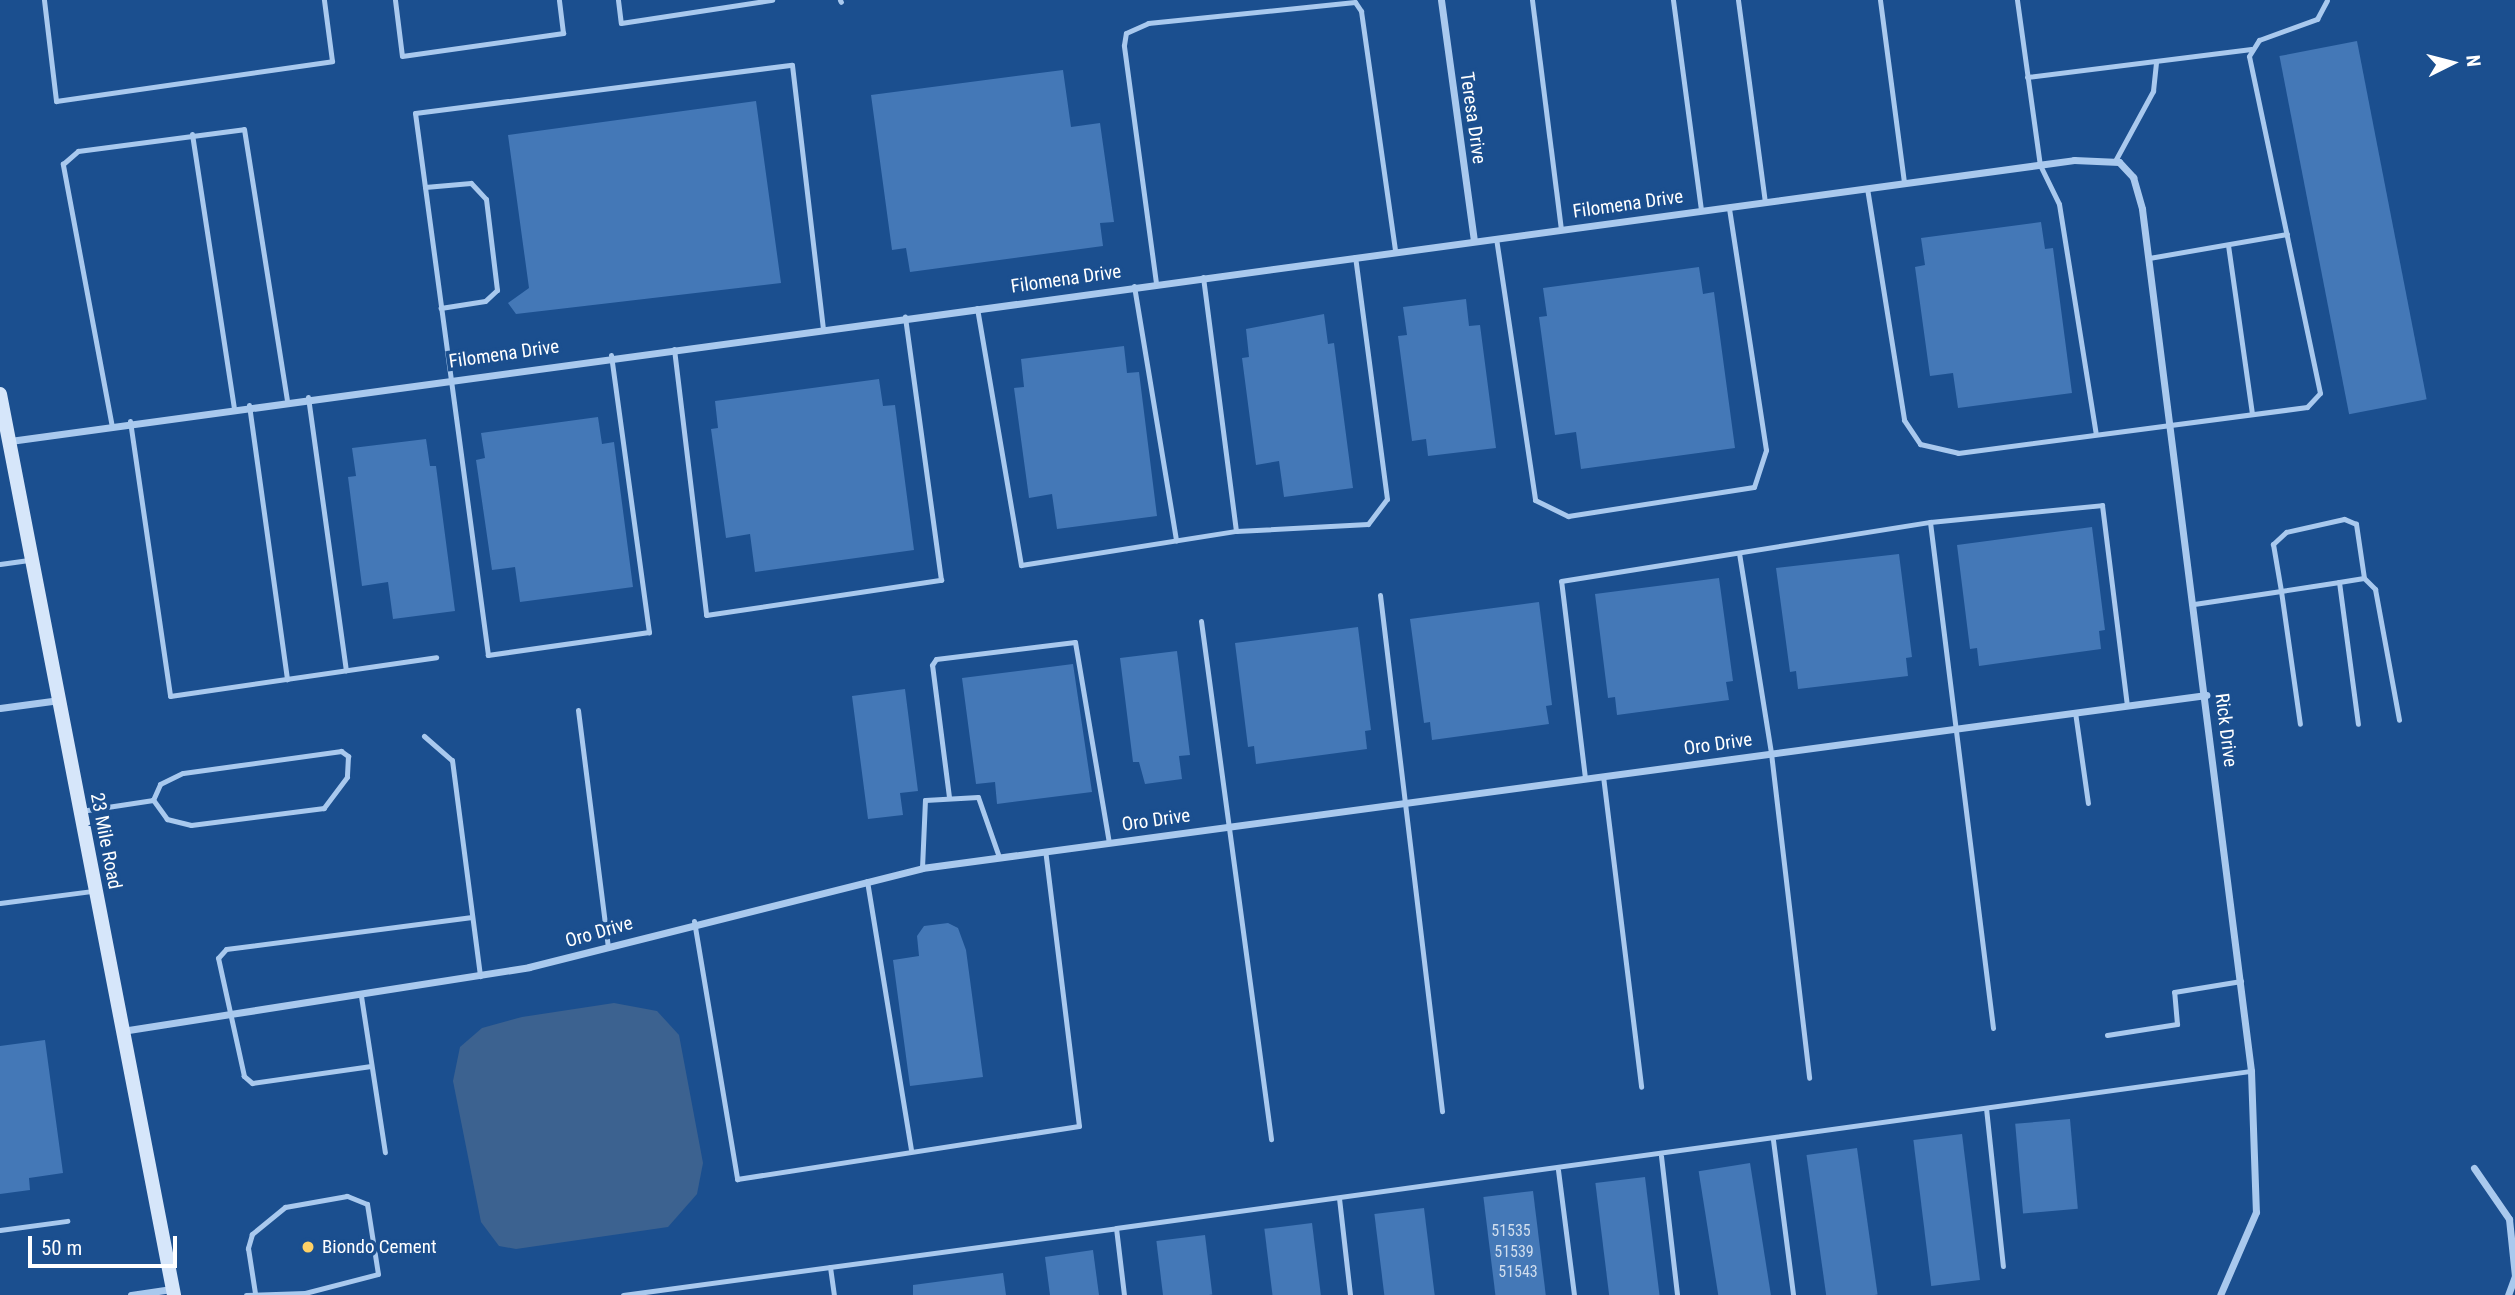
<!DOCTYPE html>
<style>
body{margin:0}
#map{position:relative;width:2515px;height:1295px;overflow:hidden;background:#1b4f8f;font-family:"Roboto Condensed",sans-serif}
div>[style]{position:absolute}
[style*='--x']{left:calc(var(--x)*1px);top:calc(var(--y)*1px);width:calc(var(--w)*1px);rotate:calc(var(--a)*1deg)}
.water>*{inset:0;background:#3c6290}
.building>*{inset:0;background:#4478b7;transform-origin:0 0}
.lane>*{height:5px;margin:-2.5px;padding:0 2.5px;transform-origin:2.5px;border-radius:2.5px;background:#a9c9ee}
.street>*{height:7px;margin:-3.5px;padding:0 3.5px;transform-origin:3.5px;border-radius:3.5px;background:#a9c9ee}
.secondary>*{height:14px;margin:-7px;padding:0 7px;transform-origin:7px;border-radius:7px;background:#d6e6fa}
.dots>*{width:19px;height:19px;translate:-50% -50%;box-sizing:border-box;border:4px solid #1b4f8f;border-radius:50%}
span{translate:-50% -50%;white-space:nowrap;text-align:center;line-height:1.15;-webkit-text-stroke:7px #1b4f8f;paint-order:stroke}
.number-label{font-size:16px;color:#d0dded}
.number-label span{-webkit-text-stroke-width:0}
.street-label{font-size:19px;color:#fff}
.poi-label{font-size:19px;color:#fff}
.left{translate:0 -50%;text-align:left}
.north{position:absolute;left:2417px;top:28px;width:70px;height:70px;-webkit-text-stroke:5px #1b4f8f;paint-order:stroke;rotate:84deg;font-size:19px;font-weight:700;line-height:28px;text-align:center;color:#fff}
.north::after{content:'';display:block;margin:auto;width:24px;height:32px;background:#fff;clip-path:polygon(50% 0,100% 100%,50% 72%,0 100%)}
.scale{position:absolute;left:28px;top:1236px;width:149px;height:32px;box-sizing:border-box;border:4px solid #fff;border-top:0;padding-left:9px;font-size:21px;line-height:24px;white-space:nowrap;color:#fff;-webkit-text-stroke:5px #1b4f8f;paint-order:stroke}
</style>
<div id="map">
<div class="water">
<i style="clip-path:polygon(614px 1003px,657px 1011px,679px 1035px,703px 1163px,697px 1194px,668px 1227px,516px 1249px,499px 1246px,481px 1222px,453px 1081px,460px 1047px,482px 1028px,522px 1017px)"></i>
</div>
<div class="building">
<i style="left:2357px;top:41px;width:365px;height:79px;rotate:79deg"></i>
<i style="clip-path:polygon(1063px 70px,1071px 127px,1100px 123px,1114px 222px,1100px 223px,1103px 246px,910px 272px,906px 248px,892px 250px,871px 95px)"></i>
<i style="clip-path:polygon(756px 101px,781px 283px,516px 314px,508px 303px,529px 288px,508px 135px)"></i>
<i style="clip-path:polygon(2041px 222px,2045px 249px,2053px 248px,2072px 393px,1958px 408px,1953px 373px,1930px 376px,1915px 267px,1925px 265px,1921px 238px)"></i>
<i style="clip-path:polygon(1699px 267px,1703px 294px,1714px 292px,1735px 448px,1581px 469px,1576px 432px,1555px 435px,1539px 317px,1547px 316px,1543px 288px)"></i>
<i style="clip-path:polygon(1466px 299px,1469px 326px,1480px 325px,1496px 448px,1428px 456px,1426px 439px,1412px 441px,1398px 336px,1407px 335px,1403px 307px)"></i>
<i style="clip-path:polygon(1324px 314px,1328px 344px,1334px 343px,1353px 488px,1284px 497px,1279px 461px,1256px 465px,1242px 358px,1249px 357px,1246px 329px)"></i>
<i style="clip-path:polygon(1124px 346px,1127px 373px,1139px 372px,1157px 516px,1057px 529px,1052px 494px,1029px 498px,1014px 388px,1024px 387px,1021px 359px)"></i>
<i style="clip-path:polygon(879px 379px,883px 406px,895px 405px,914px 550px,755px 572px,750px 534px,726px 538px,711px 429px,718px 428px,715px 401px)"></i>
<i style="clip-path:polygon(598px 417px,602px 444px,614px 442px,633px 587px,520px 602px,515px 567px,492px 570px,476px 460px,485px 458px,481px 433px)"></i>
<i style="clip-path:polygon(426px 439px,430px 466px,436px 466px,455px 611px,393px 619px,388px 582px,362px 586px,348px 477px,356px 476px,352px 448px)"></i>
<i style="clip-path:polygon(2092px 527px,2105px 630px,2099px 631px,2101px 649px,1979px 666px,1977px 648px,1970px 649px,1957px 545px)"></i>
<i style="clip-path:polygon(1899px 554px,1912px 657px,1906px 658px,1908px 676px,1798px 689px,1796px 671px,1790px 672px,1776px 568px)"></i>
<i style="clip-path:polygon(1719px 578px,1733px 681px,1726px 682px,1729px 700px,1617px 715px,1615px 697px,1608px 698px,1595px 594px)"></i>
<i style="clip-path:polygon(1539px 602px,1552px 705px,1546px 706px,1549px 724px,1432px 740px,1430px 722px,1424px 723px,1410px 619px)"></i>
<i style="clip-path:polygon(1358px 627px,1371px 730px,1365px 731px,1367px 749px,1256px 764px,1254px 746px,1248px 747px,1235px 643px)"></i>
<i style="clip-path:polygon(1177px 651px,1190px 755px,1179px 756px,1182px 779px,1145px 784px,1139px 762px,1133px 762px,1120px 658px)"></i>
<i style="clip-path:polygon(1073px 664px,1092px 792px,997px 804px,995px 782px,976px 784px,962px 678px)"></i>
<i style="clip-path:polygon(905px 689px,918px 791px,900px 793px,903px 815px,868px 819px,852px 696px)"></i>
<i style="clip-path:polygon(948px 923px,958px 928px,966px 950px,983px 1077px,910px 1086px,893px 960px,919px 956px,917px 936px,924px 926px)"></i>
<i style="clip-path:polygon(45px 1040px,63px 1173px,29px 1178px,30px 1190px,0 1194px,0 1046px)"></i>
<i style="left:2070px;top:1119px;width:90px;height:55px;rotate:85deg"></i>
<i style="left:1962px;top:1134px;width:147px;height:49px;rotate:83deg"></i>
<i style="left:1857px;top:1148px;width:148px;height:51px;rotate:82deg"></i>
<i style="left:1750px;top:1163px;width:134px;height:52px;rotate:81deg"></i>
<i style="left:1645px;top:1177px;width:119px;height:50px;rotate:83deg"></i>
<i style="left:1533px;top:1191px;width:105px;height:50px;rotate:83deg"></i>
<i style="left:1424px;top:1208px;width:88px;height:50px;rotate:83deg"></i>
<i style="left:1312px;top:1223px;width:73px;height:48px;rotate:83deg"></i>
<i style="left:1205px;top:1235px;width:60px;height:49px;rotate:83deg"></i>
<i style="clip-path:polygon(1093px 1250px,1099px 1295px,1050px 1295px,1045px 1257px)"></i>
<i style="clip-path:polygon(1003px 1273px,1006px 1295px,913px 1295px,913px 1285px)"></i>
</div>
<div class="lane">
<i style="--x:44;--y:0;--w:102;--a:83.2"></i>
<i style="--x:56;--y:101;--w:279;--a:-8.2"></i>
<i style="--x:332;--y:61;--w:62;--a:-97.5"></i>
<i style="--x:395;--y:0;--w:56;--a:82.9"></i>
<i style="--x:402;--y:56;--w:163;--a:-8.1"></i>
<i style="--x:563;--y:33;--w:33;--a:-97"></i>
<i style="--x:618;--y:0;--w:23;--a:83"></i>
<i style="--x:621;--y:23;--w:153;--a:-8.7"></i>
<i style="--x:840;--y:0;--w:2;--a:63"></i>
<i style="--x:1532;--y:0;--w:231;--a:82.8"></i>
<i style="--x:1673;--y:0;--w:212;--a:82.4"></i>
<i style="--x:1738;--y:0;--w:204;--a:82.4"></i>
<i style="--x:1880;--y:0;--w:185;--a:82.5"></i>
<i style="--x:2017;--y:0;--w:167;--a:82.1"></i>
<i style="--x:2040;--y:165;--w:43;--a:64"></i>
<i style="--x:2059;--y:204;--w:233;--a:80.9"></i>
<i style="--x:2027;--y:77;--w:226;--a:-7.1"></i>
<i style="--x:192;--y:134;--w:276;--a:81.3"></i>
<i style="--x:2115;--y:161;--w:80;--a:-61.5"></i>
<i style="--x:2153;--y:91;--w:30;--a:-84"></i>
<i style="--x:425;--y:187;--w:46;--a:-5"></i>
<i style="--x:471;--y:183;--w:22;--a:47"></i>
<i style="--x:486;--y:199;--w:92;--a:83.1"></i>
<i style="--x:497;--y:290;--w:16;--a:137"></i>
<i style="--x:485;--y:301;--w:45;--a:171"></i>
<i style="--x:1867;--y:188;--w:235;--a:80.9"></i>
<i style="--x:1904;--y:420;--w:29;--a:56"></i>
<i style="--x:1920;--y:444;--w:39;--a:13"></i>
<i style="--x:1958;--y:453;--w:352;--a:-7.5"></i>
<i style="--x:2307;--y:407;--w:19;--a:-47"></i>
<i style="--x:2320;--y:393;--w:344;--a:-101.9"></i>
<i style="--x:2249;--y:56;--w:19;--a:-58"></i>
<i style="--x:2259;--y:40;--w:62;--a:-19.9"></i>
<i style="--x:2317;--y:19;--w:21;--a:-62"></i>
<i style="--x:1496;--y:238;--w:265;--a:81.5"></i>
<i style="--x:1535;--y:500;--w:37;--a:26"></i>
<i style="--x:1568;--y:516;--w:188;--a:-8.9"></i>
<i style="--x:1754;--y:487;--w:39;--a:-72"></i>
<i style="--x:1766;--y:450;--w:246;--a:-98.7"></i>
<i style="--x:2228;--y:245;--w:170;--a:81.9"></i>
<i style="--x:2149;--y:258;--w:140;--a:-9.9"></i>
<i style="--x:1203;--y:277;--w:256;--a:82.6"></i>
<i style="--x:1156;--y:283;--w:240;--a:-97.7"></i>
<i style="--x:1124;--y:45;--w:12;--a:-81"></i>
<i style="--x:1126;--y:33;--w:24;--a:-24"></i>
<i style="--x:1148;--y:23;--w:208;--a:-5.8"></i>
<i style="--x:1355;--y:2;--w:11;--a:56"></i>
<i style="--x:1361;--y:11;--w:242;--a:81.9"></i>
<i style="--x:1134;--y:286;--w:258;--a:80.6"></i>
<i style="--x:977;--y:308;--w:261;--a:80.3"></i>
<i style="--x:1021;--y:565;--w:218;--a:-9"></i>
<i style="--x:1236;--y:531;--w:132;--a:-3"></i>
<i style="--x:1368;--y:524;--w:31;--a:-53"></i>
<i style="--x:1387;--y:499;--w:244;--a:-97.5"></i>
<i style="--x:674;--y:349;--w:268;--a:83.1"></i>
<i style="--x:706;--y:615;--w:238;--a:-8.5"></i>
<i style="--x:941;--y:580;--w:266;--a:-97.8"></i>
<i style="--x:611;--y:355;--w:280;--a:82.2"></i>
<i style="--x:649;--y:632;--w:163;--a:171.9"></i>
<i style="--x:488;--y:655;--w:547;--a:-97.67"></i>
<i style="--x:415;--y:113;--w:380;--a:-7.3"></i>
<i style="--x:792;--y:65;--w:264;--a:83.3"></i>
<i style="--x:308;--y:397;--w:276;--a:82.1"></i>
<i style="--x:249;--y:405;--w:277;--a:82.1"></i>
<i style="--x:130;--y:421;--w:278;--a:81.7"></i>
<i style="--x:170;--y:696;--w:269;--a:-8.3"></i>
<i style="--x:112;--y:427;--w:268;--a:-100.6"></i>
<i style="--x:63;--y:164;--w:20;--a:-41"></i>
<i style="--x:78;--y:151;--w:167;--a:-7.5"></i>
<i style="--x:244;--y:129;--w:274;--a:81"></i>
<i style="--x:1739;--y:553;--w:203;--a:80.9"></i>
<i style="--x:1771;--y:753;--w:327;--a:83.3"></i>
<i style="--x:0;--y:564;--w:29;--a:-8"></i>
<i style="--x:2364;--y:578;--w:16;--a:45"></i>
<i style="--x:2375;--y:589;--w:133;--a:79.6"></i>
<i style="--x:2339;--y:582;--w:143;--a:82.4"></i>
<i style="--x:1380;--y:595;--w:520;--a:83.15"></i>
<i style="--x:2194;--y:604;--w:88;--a:-8.5"></i>
<i style="--x:2281;--y:591;--w:59;--a:-8.8"></i>
<i style="--x:2339;--y:582;--w:25;--a:-9"></i>
<i style="--x:2364;--y:578;--w:55;--a:-98.4"></i>
<i style="--x:2356;--y:524;--w:13;--a:-157"></i>
<i style="--x:2344;--y:519;--w:59;--a:167.4"></i>
<i style="--x:2286;--y:532;--w:18;--a:137"></i>
<i style="--x:2273;--y:544;--w:48;--a:80.3"></i>
<i style="--x:2281;--y:591;--w:134;--a:81.9"></i>
<i style="--x:1201;--y:621;--w:523;--a:82.3"></i>
<i style="--x:578;--y:710;--w:239;--a:82.8"></i>
<i style="--x:2075;--y:712;--w:92;--a:81.9"></i>
<i style="--x:424;--y:736;--w:37;--a:41"></i>
<i style="--x:452;--y:760;--w:218;--a:82.6"></i>
<i style="--x:341;--y:751;--w:9;--a:36"></i>
<i style="--x:348;--y:756;--w:21;--a:93"></i>
<i style="--x:347;--y:777;--w:39;--a:127"></i>
<i style="--x:324;--y:808;--w:134;--a:172.7"></i>
<i style="--x:191;--y:825;--w:25;--a:-166"></i>
<i style="--x:167;--y:819;--w:24;--a:-126"></i>
<i style="--x:153;--y:800;--w:17;--a:-66"></i>
<i style="--x:160;--y:784;--w:25;--a:-26"></i>
<i style="--x:183;--y:773;--w:160;--a:-7.9"></i>
<i style="--x:1603;--y:776;--w:313;--a:83"></i>
<i style="--x:1585;--y:778;--w:198;--a:-96.9"></i>
<i style="--x:1561;--y:581;--w:374;--a:-9.1"></i>
<i style="--x:949;--y:797;--w:133;--a:-97.3"></i>
<i style="--x:932;--y:665;--w:7;--a:-56"></i>
<i style="--x:936;--y:659;--w:140;--a:-7"></i>
<i style="--x:1075;--y:642;--w:203;--a:80.4"></i>
<i style="--x:81;--y:811;--w:73;--a:-8.7"></i>
<i style="--x:922;--y:868;--w:68;--a:-87.5"></i>
<i style="--x:925;--y:800;--w:53;--a:-3.2"></i>
<i style="--x:978;--y:797;--w:64;--a:70.7"></i>
<i style="--x:867;--y:881;--w:273;--a:80.7"></i>
<i style="--x:0;--y:903;--w:94;--a:-7.4"></i>
<i style="--x:694;--y:921;--w:262;--a:80.5"></i>
<i style="--x:737;--y:1179;--w:346;--a:-8.8"></i>
<i style="--x:1079;--y:1126;--w:277;--a:-97"></i>
<i style="--x:361;--y:996;--w:158;--a:81.3"></i>
<i style="--x:1993;--y:1028;--w:510;--a:-97.1"></i>
<i style="--x:1930;--y:522;--w:173;--a:-5.6"></i>
<i style="--x:2102;--y:505;--w:202;--a:82.9"></i>
<i style="--x:2107;--y:1035;--w:71;--a:-8.9"></i>
<i style="--x:2177;--y:1024;--w:32;--a:-95"></i>
<i style="--x:2174;--y:992;--w:68;--a:-9.3"></i>
<i style="--x:371;--y:1066;--w:120;--a:171.9"></i>
<i style="--x:252;--y:1083;--w:11;--a:-139"></i>
<i style="--x:244;--y:1076;--w:121;--a:-102.4"></i>
<i style="--x:218;--y:958;--w:12;--a:-48"></i>
<i style="--x:226;--y:949;--w:248;--a:-7.4"></i>
<i style="--x:1986;--y:1108;--w:159;--a:83.9"></i>
<i style="--x:1773;--y:1140;--w:156;--a:82.6"></i>
<i style="--x:1661;--y:1156;--w:140;--a:83.4"></i>
<i style="--x:1558;--y:1170;--w:126;--a:82.7"></i>
<i style="--x:1339;--y:1198;--w:98;--a:83.5"></i>
<i style="--x:0;--y:1230;--w:68;--a:-7.7"></i>
<i style="--x:830;--y:1267;--w:28;--a:82"></i>
<i style="--x:246;--y:1295;--w:59;--a:-1.9"></i>
<i style="--x:305;--y:1293;--w:75;--a:-14.6"></i>
<i style="--x:378;--y:1274;--w:71;--a:-98.9"></i>
<i style="--x:367;--y:1204;--w:22;--a:-158"></i>
<i style="--x:347;--y:1196;--w:63;--a:169.9"></i>
<i style="--x:285;--y:1207;--w:43;--a:140.7"></i>
<i style="--x:252;--y:1234;--w:15;--a:106"></i>
<i style="--x:248;--y:1248;--w:46;--a:81.2"></i>
<i style="--x:623;--y:1295;--w:498;--a:-7.7"></i>
<i style="--x:1124;--y:1295;--w:67;--a:-96.8"></i>
<i style="--x:1116;--y:1228;--w:1146;--a:-7.88"></i>
</div>
<div class="street">
<i style="--x:1441;--y:0;--w:243;--a:82.2"></i>
<i style="--x:10;--y:441;--w:2083;--a:-7.75"></i>
<i style="--x:2074;--y:160;--w:45;--a:2.5"></i>
<i style="--x:2119;--y:162;--w:21;--a:47"></i>
<i style="--x:2133;--y:177;--w:33;--a:74"></i>
<i style="--x:2142;--y:209;--w:869;--a:82.79"></i>
<i style="--x:2251;--y:1071;--w:141;--a:88"></i>
<i style="--x:2256;--y:1212;--w:90;--a:113.4"></i>
<i style="--x:0;--y:708;--w:60;--a:-7.7"></i>
<i style="--x:122;--y:1031;--w:412;--a:-8.9"></i>
<i style="--x:529;--y:967;--w:405;--a:-14.1"></i>
<i style="--x:922;--y:868;--w:1296;--a:-7.67"></i>
<i style="--x:2474;--y:1168;--w:62;--a:55.5"></i>
<i style="--x:2509;--y:1219;--w:57;--a:84"></i>
<i style="--x:2515;--y:1276;--w:20;--a:110"></i>
<i style="--x:131;--y:1295;--w:41;--a:-8.3"></i>
</div>
<div class="secondary">
<i style="--x:0;--y:394;--w:918;--a:79.07"></i>
</div>
<div class="dots">
<i style="left:308px;top:1247px;background:#ffd166"></i>
</div>
<div class="number-label">
<span style="left:1511px;top:1231px">51535</span>
<span style="left:1514px;top:1252px">51539</span>
<span style="left:1518px;top:1272px">51543</span>
</div>
<div class="street-label">
<span style="left:1473px;top:118px;rotate:82deg">Teresa Drive</span>
<span style="left:1628px;top:204px;rotate:-8deg">Filomena Drive</span>
<span style="left:1066px;top:279px;rotate:-8deg">Filomena Drive</span>
<span style="left:504px;top:354px;rotate:-8deg">Filomena Drive</span>
<span style="left:2226px;top:730px;rotate:83deg">Rick Drive</span>
<span style="left:1718px;top:744px;rotate:-8deg">Oro Drive</span>
<span style="left:1156px;top:820px;rotate:-8deg">Oro Drive</span>
<span style="left:106px;top:841px;rotate:79deg">23 Mile Road</span>
<span style="left:599px;top:932px;rotate:-16deg">Oro Drive</span>
</div>
<div class="poi-label">
<span class="left" style="left:322px;top:1247px">Biondo Cement</span>
</div>
<div class="north">N</div>
<div class="scale">50 m</div>
</div>
